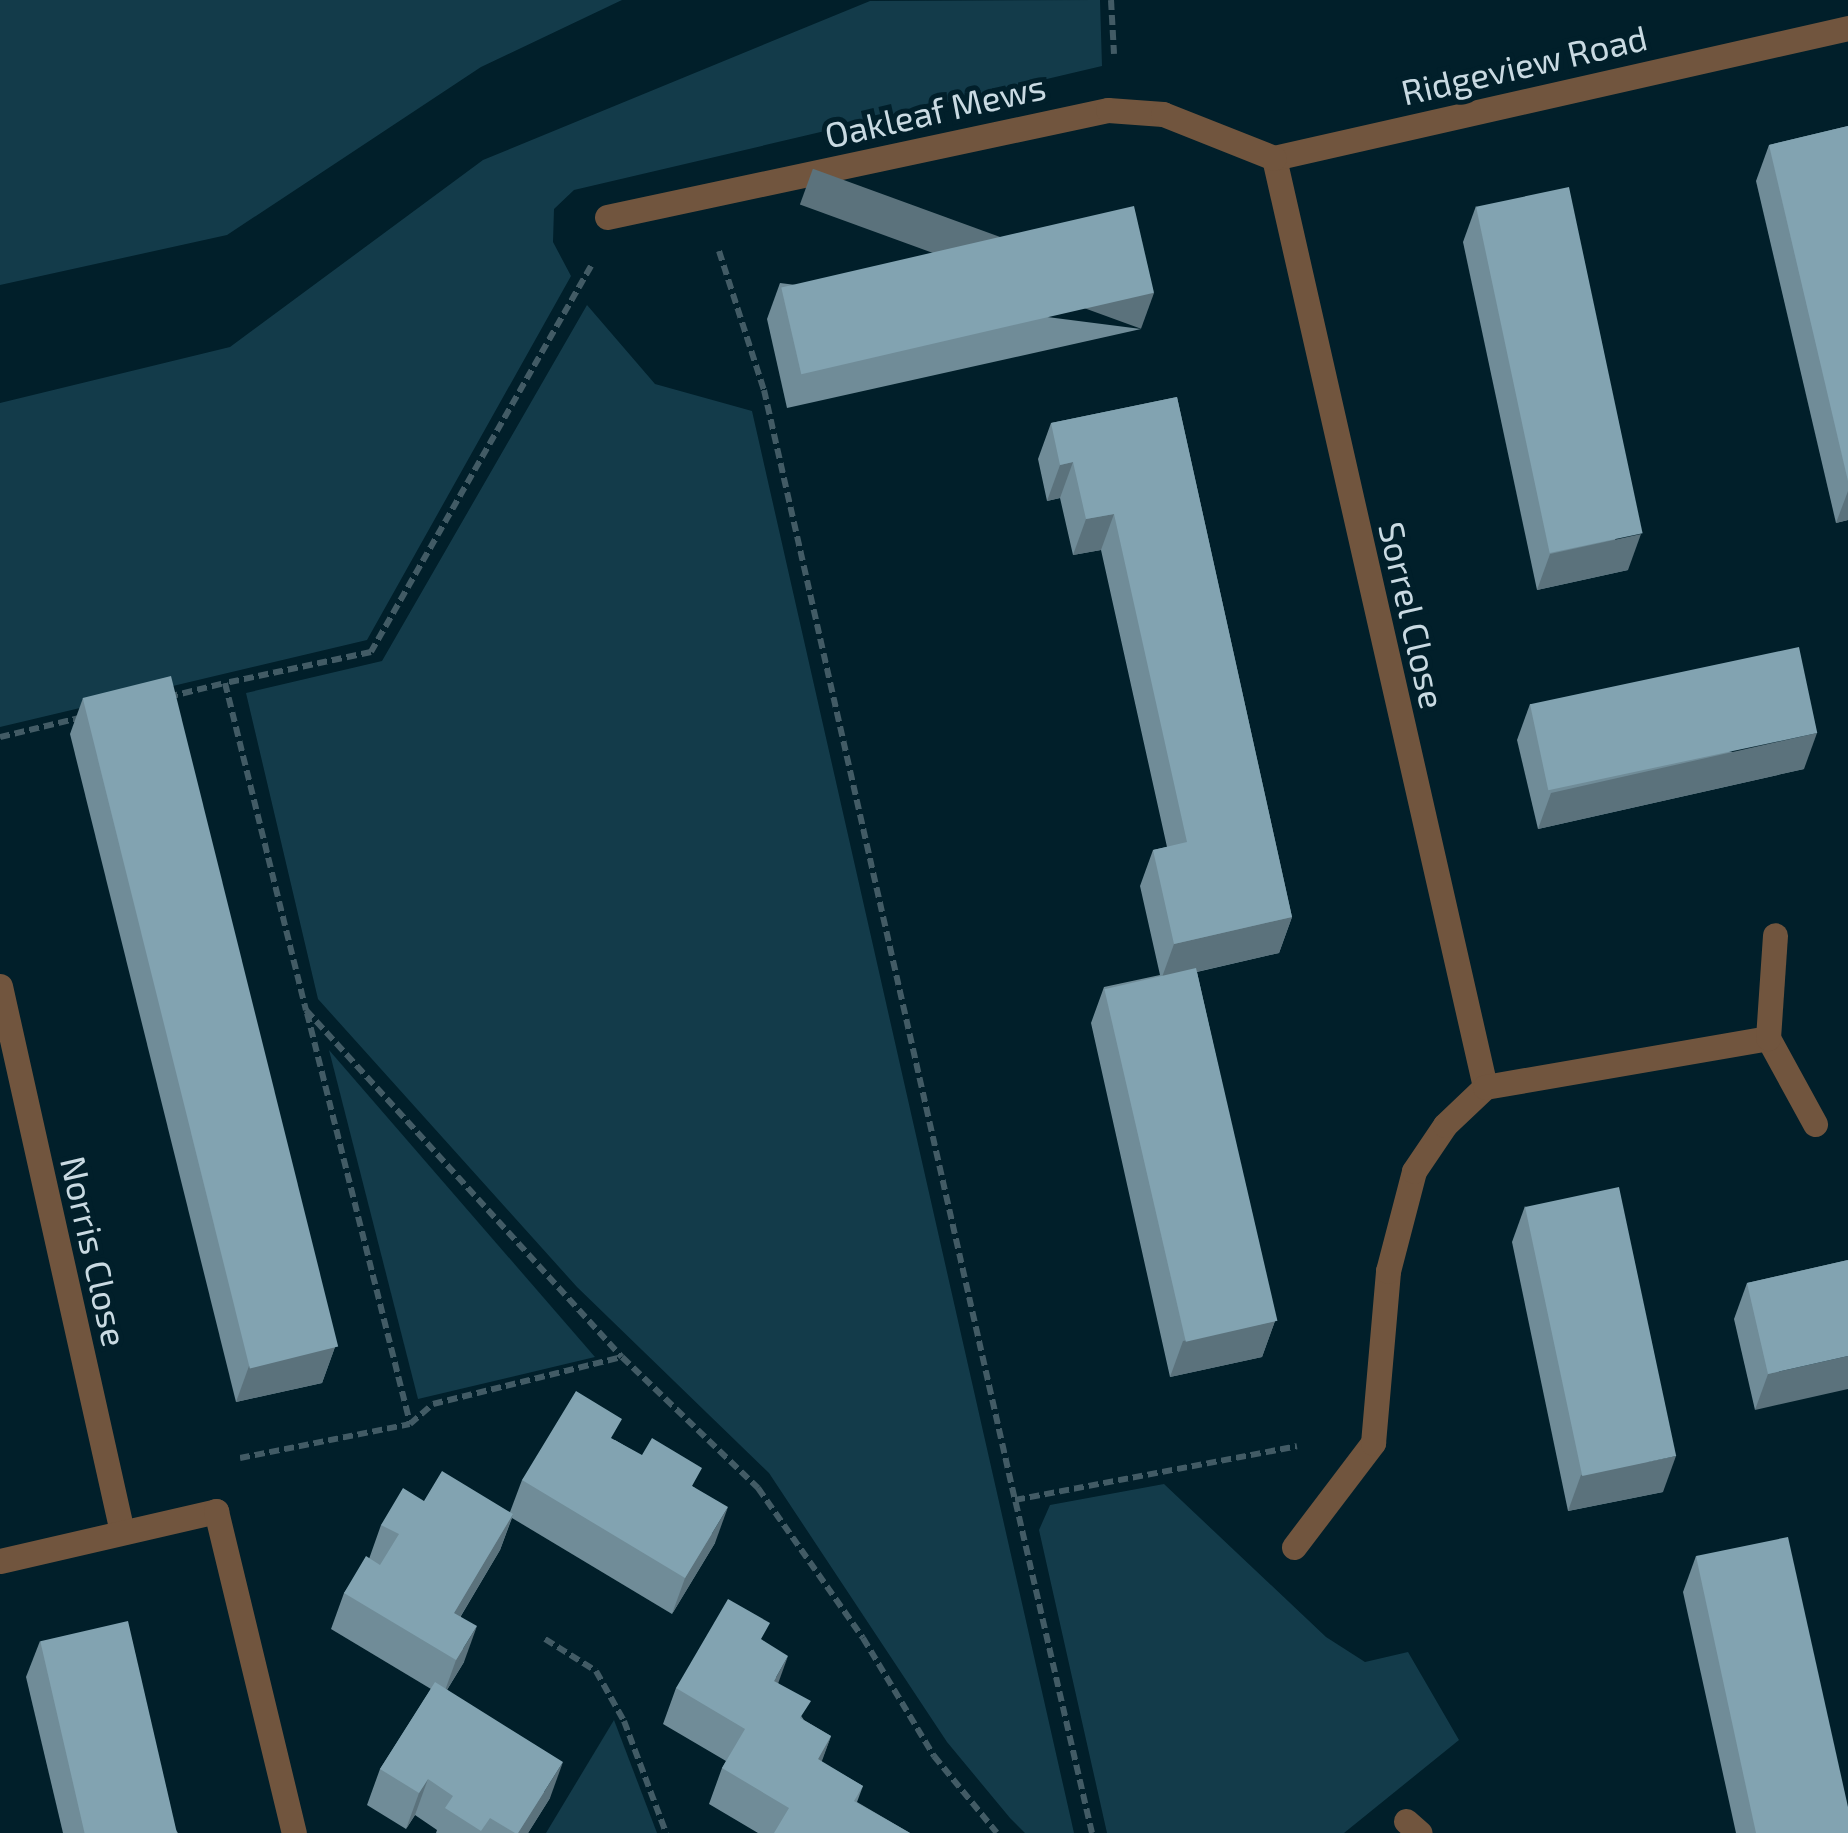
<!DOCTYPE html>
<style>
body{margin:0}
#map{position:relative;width:1848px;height:1833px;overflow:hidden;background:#011f2a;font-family:"Exo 2",sans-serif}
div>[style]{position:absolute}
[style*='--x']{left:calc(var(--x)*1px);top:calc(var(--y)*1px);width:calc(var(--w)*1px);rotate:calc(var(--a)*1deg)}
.green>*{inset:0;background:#133b4a}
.path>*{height:6px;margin-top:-3px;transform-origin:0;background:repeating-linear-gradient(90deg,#425b65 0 10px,transparent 0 15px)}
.street>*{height:25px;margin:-12.5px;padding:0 12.5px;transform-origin:12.5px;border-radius:12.5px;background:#71553e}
.wall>*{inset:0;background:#708c98}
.shaded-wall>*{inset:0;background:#5b727c;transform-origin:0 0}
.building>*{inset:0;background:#82a3b1;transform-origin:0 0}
span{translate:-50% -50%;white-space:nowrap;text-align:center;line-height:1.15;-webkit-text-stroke:10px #011f2a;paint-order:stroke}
.street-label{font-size:35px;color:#c9dae2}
</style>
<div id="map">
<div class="green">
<i style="clip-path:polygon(0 0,622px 0,481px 67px,227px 235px,0 285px)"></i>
<i style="clip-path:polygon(1100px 0,1102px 66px,574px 190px,554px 209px,553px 242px,571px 276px,367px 640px,0 727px,0 403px,230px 347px,483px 160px,870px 1px)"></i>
<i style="clip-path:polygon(587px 305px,655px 384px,752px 411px,1074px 1833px,1025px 1833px,1010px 1818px,947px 1742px,769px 1473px,577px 1287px,318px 999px,246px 693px,382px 661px)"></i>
<i style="clip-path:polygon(329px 1050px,595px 1357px,418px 1399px)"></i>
<i style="clip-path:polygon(1164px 1484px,1326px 1637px,1365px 1662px,1408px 1652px,1459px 1740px,1344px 1833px,1107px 1833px,1039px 1530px,1050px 1505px)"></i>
<i style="clip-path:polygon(614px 1720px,657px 1833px,546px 1833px)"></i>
</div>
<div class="path">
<i style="--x:1111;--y:0;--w:54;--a:86.8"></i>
<i style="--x:719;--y:251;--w:146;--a:72.1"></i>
<i style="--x:764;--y:390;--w:1138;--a:77.26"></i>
<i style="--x:591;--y:266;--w:444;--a:119.7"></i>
<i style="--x:371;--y:652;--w:149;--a:168"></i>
<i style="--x:225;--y:683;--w:337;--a:76.1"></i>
<i style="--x:306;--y:1010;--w:469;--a:47.7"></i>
<i style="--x:622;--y:1357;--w:189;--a:43.9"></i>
<i style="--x:758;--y:1488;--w:183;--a:55"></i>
<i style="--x:863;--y:1638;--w:138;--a:59"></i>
<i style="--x:934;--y:1756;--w:99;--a:50.7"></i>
<i style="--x:168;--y:697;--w:59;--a:-13.8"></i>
<i style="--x:0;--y:737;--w:85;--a:-13.5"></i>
<i style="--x:307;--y:1013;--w:424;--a:75.9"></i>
<i style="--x:240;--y:1458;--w:173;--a:-11.3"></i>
<i style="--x:410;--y:1424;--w:30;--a:-41"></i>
<i style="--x:433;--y:1404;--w:194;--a:-14"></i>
<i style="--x:545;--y:1639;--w:60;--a:32.1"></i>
<i style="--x:596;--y:1671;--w:57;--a:60.8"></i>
<i style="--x:624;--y:1721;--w:120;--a:69.4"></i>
<i style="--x:1092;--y:1833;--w:342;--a:-103"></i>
<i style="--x:1015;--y:1500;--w:287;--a:-10.8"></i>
</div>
<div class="street">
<i style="--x:1274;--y:158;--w:953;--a:77.2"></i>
<i style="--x:1274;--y:158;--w:589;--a:-12.76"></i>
<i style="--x:607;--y:217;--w:512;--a:-12.06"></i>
<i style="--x:1108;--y:110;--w:55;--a:4.2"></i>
<i style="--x:1163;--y:114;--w:119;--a:21.6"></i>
<i style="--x:0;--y:986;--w:559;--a:77.4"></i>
<i style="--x:1768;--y:1038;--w:98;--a:61.3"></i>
<i style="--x:1294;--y:1547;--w:131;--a:-52.8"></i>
<i style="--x:1373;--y:1443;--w:173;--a:-85"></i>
<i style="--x:1388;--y:1271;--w:103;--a:-75.4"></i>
<i style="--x:1414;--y:1171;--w:55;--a:-56"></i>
<i style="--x:1445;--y:1125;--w:55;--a:-43.5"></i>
<i style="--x:1485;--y:1087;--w:287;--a:-9.8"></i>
<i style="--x:1768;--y:1038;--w:103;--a:-86.1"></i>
<i style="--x:0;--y:1561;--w:222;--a:-13"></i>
<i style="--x:216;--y:1511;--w:331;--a:76.4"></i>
<i style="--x:1406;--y:1821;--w:18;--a:41"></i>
</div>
<div class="wall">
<i style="clip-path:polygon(1848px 126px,1848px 520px,1836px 523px,1756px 181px,1769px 145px)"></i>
<i style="clip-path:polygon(1476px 206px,1628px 570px,1537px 590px,1463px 242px)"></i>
<i style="clip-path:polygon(780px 283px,1141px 329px,787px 408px,767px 319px)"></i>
<i style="clip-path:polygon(1177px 397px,1292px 917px,1279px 953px,1197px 972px,1275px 1321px,1262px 1357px,1170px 1377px,1091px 1023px,1104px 987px,1160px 975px,1140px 886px,1153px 850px,1167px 847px,1101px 550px,1073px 555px,1060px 498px,1047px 501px,1038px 459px,1051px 423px)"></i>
<i style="clip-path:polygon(83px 698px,335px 1347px,322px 1383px,236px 1402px,70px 734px)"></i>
<i style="clip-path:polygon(1530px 704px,1804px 769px,1538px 829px,1517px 740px)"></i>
<i style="clip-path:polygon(1525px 1206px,1663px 1492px,1568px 1511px,1512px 1242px)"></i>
<i style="clip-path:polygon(1848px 1260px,1755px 1410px,1734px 1319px,1747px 1283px)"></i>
<i style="clip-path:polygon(615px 1440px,695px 1488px,715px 1543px,672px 1614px,512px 1518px,500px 1550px,461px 1616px,464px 1662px,447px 1690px,550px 1798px,528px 1833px,436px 1833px,437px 1830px,415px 1815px,406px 1829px,367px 1805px,380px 1769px,431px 1689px,331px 1629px,344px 1593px,369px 1559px,381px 1525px,424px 1501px,510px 1512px,522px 1480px)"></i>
<i style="clip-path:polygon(1696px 1556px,1848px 1833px,1736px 1833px,1683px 1592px)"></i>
<i style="clip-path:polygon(40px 1641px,178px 1833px,63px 1833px,26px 1677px)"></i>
<i style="clip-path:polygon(764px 1641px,778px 1683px,804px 1720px,831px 1736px,821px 1762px,863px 1786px,857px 1802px,910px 1833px,758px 1833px,709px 1804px,722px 1768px,726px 1761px,663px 1724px,676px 1688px)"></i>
</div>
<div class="shaded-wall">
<i style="left:1154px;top:293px;width:38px;height:363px;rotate:110deg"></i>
<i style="clip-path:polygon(1073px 462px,1060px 498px,1047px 501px,1060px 465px)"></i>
<i style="clip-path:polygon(1848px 491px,1848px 520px,1836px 523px)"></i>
<i style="clip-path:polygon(1114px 514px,1101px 550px,1073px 555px,1086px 519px)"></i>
<i style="clip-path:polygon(1641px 534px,1628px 570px,1537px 590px,1550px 554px)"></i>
<i style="clip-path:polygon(1817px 733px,1804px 769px,1538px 829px,1551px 793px)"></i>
<i style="clip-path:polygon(1292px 917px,1279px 953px,1161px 980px,1174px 944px)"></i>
<i style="clip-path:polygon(1275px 1321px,1262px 1357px,1170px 1377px,1183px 1341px)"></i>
<i style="clip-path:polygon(335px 1347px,322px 1383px,236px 1402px,249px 1366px)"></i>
<i style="clip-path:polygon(1848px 1356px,1848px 1389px,1755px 1410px,1768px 1374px)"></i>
<i style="clip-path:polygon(1676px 1456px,1663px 1492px,1568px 1511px,1581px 1475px)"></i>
<i style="clip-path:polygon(728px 1507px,715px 1543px,672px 1614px,685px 1578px)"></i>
<i style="clip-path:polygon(513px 1514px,500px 1550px,441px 1649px,454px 1613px)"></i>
<i style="clip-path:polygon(477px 1626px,464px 1662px,443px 1696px,456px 1660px)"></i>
<i style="clip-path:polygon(788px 1656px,775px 1692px,774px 1681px)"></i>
<i style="clip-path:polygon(831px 1736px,818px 1772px,818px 1759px)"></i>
<i style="clip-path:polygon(563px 1762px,550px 1798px,528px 1833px,518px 1833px)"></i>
<i style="clip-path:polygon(428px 1779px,415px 1815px,406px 1829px,419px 1793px)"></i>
</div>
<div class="building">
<i style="clip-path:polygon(1848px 126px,1848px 481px,1769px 145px)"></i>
<i style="left:1569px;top:187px;width:354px;height:95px;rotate:78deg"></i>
<i style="left:1134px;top:206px;width:89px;height:362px;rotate:77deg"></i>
<i style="clip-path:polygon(1177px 397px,1292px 917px,1174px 944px,1153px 850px,1187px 842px,1114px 514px,1086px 519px,1073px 462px,1060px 465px,1051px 423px)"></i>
<i style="left:1799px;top:647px;width:88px;height:275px;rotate:78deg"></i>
<i style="left:171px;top:676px;width:691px;height:91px;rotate:76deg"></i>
<i style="left:1196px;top:968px;width:362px;height:94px;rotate:77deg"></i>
<i style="left:1619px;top:1187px;width:275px;height:96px;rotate:78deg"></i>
<i style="clip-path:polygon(1848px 1260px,1848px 1356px,1768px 1374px,1747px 1283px)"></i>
<i style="clip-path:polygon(576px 1391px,622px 1419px,611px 1438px,642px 1455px,652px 1438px,702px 1468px,692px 1486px,728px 1507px,685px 1578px,522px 1480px)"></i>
<i style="clip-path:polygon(442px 1471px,513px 1514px,454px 1613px,477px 1626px,456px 1660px,344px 1593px,366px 1556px,380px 1565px,399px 1534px,381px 1525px,403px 1488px,424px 1501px)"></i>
<i style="clip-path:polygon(1788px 1537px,1848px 1807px,1848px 1833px,1756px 1833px,1696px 1556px)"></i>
<i style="clip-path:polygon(728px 1599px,770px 1623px,761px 1639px,788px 1656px,774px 1681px,811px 1701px,800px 1718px,831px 1736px,818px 1759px,863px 1786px,854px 1801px,910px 1833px,774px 1833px,789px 1808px,722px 1768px,745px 1729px,676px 1688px)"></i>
<i style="left:128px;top:1621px;width:218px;height:90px;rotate:77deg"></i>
<i style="clip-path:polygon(435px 1682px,563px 1762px,518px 1833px,515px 1833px,490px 1818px,481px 1831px,445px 1808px,453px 1796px,428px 1779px,419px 1793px,380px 1769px)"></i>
</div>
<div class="street-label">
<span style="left:1524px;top:64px;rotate:-13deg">Ridgeview Road</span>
<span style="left:935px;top:110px;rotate:-13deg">Oakleaf Mews</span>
<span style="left:1413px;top:615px;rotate:77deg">Sorrel Close</span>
<span style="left:95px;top:1251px;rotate:77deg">Norris Close</span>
</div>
</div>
